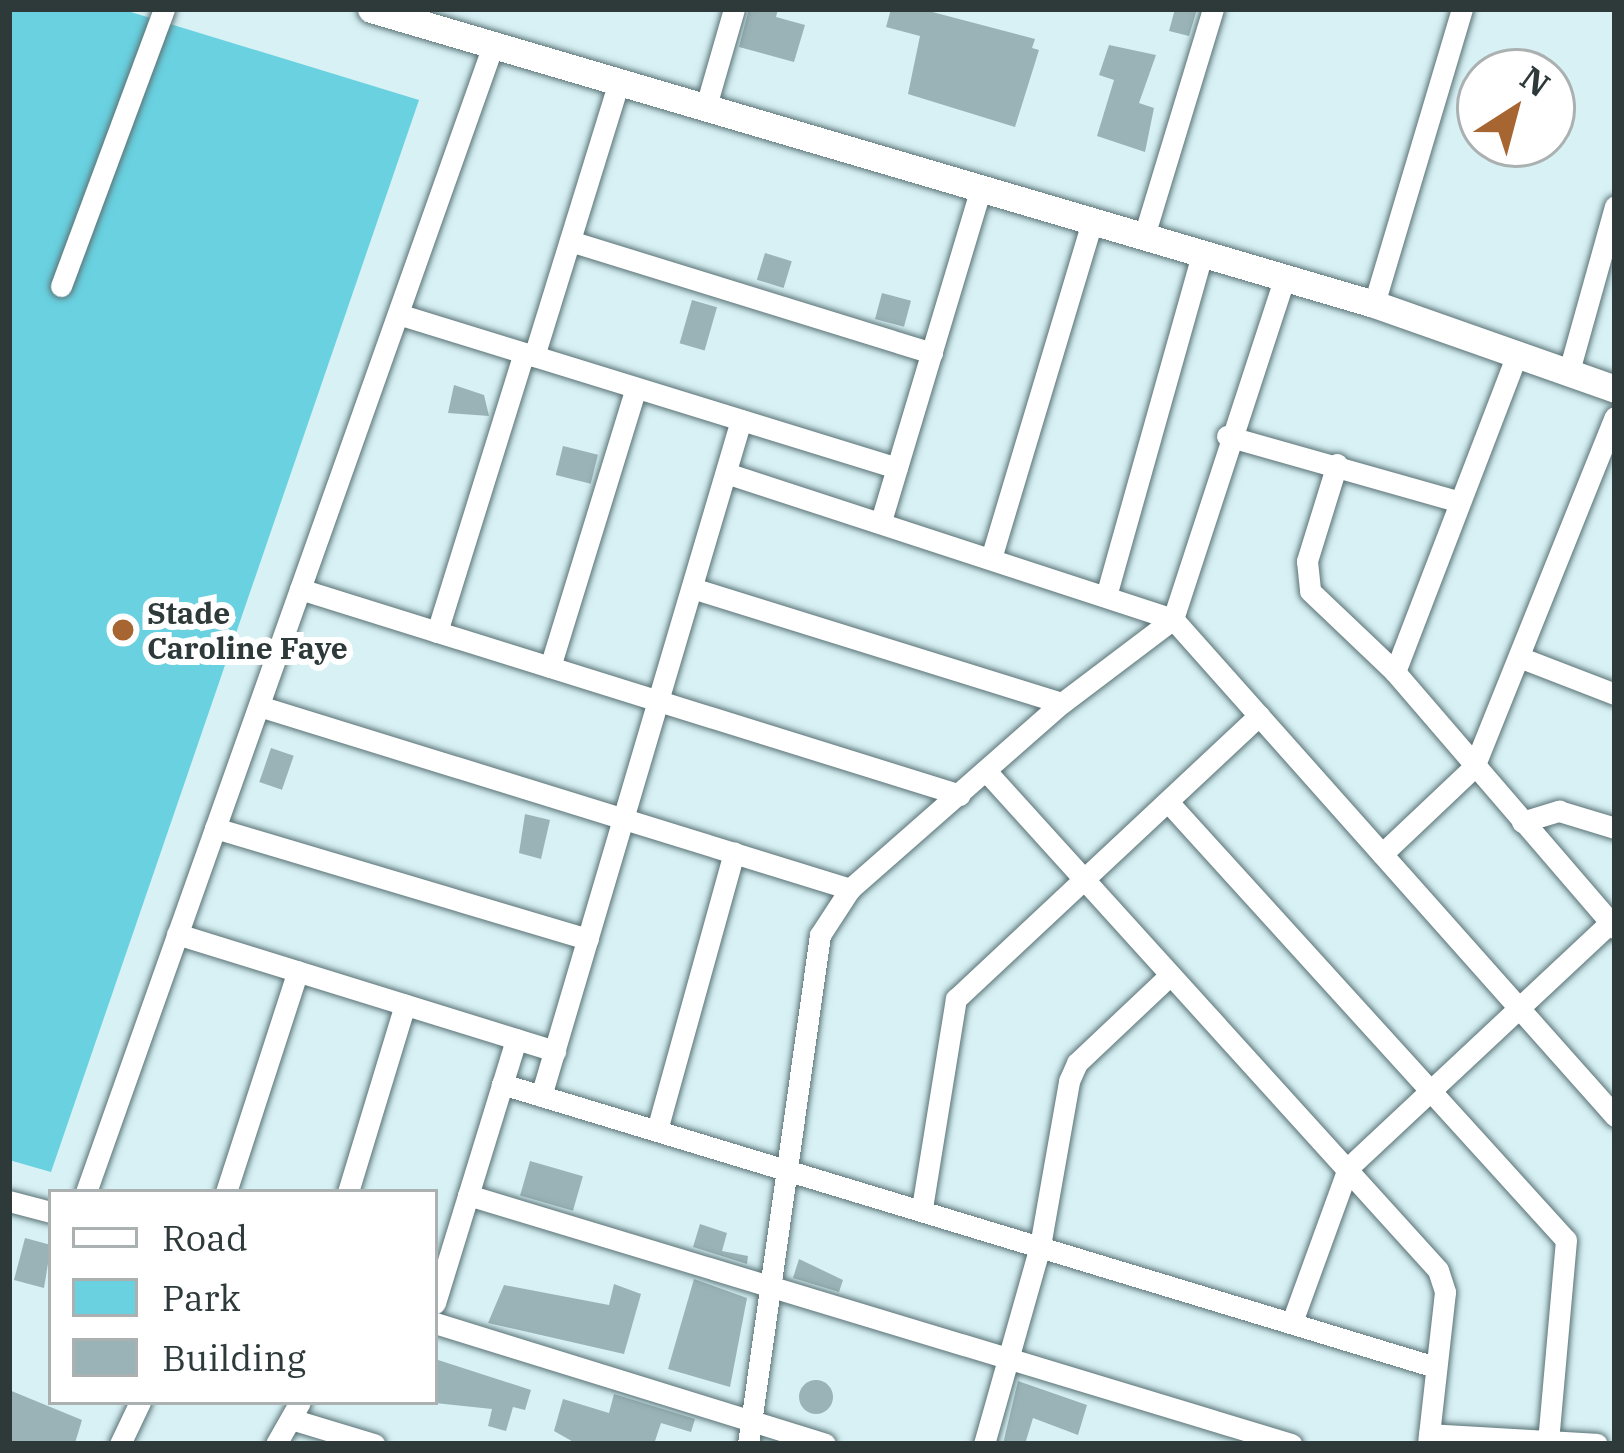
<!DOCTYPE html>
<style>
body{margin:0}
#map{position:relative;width:1624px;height:1453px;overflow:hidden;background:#d7f1f5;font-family:"IBM Plex Serif",serif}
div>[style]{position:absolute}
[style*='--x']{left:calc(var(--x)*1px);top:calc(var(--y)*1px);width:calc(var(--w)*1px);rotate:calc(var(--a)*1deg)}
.green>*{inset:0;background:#69d1e0}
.building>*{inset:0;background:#99b3b6;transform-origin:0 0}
.round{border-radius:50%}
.roads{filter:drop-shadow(0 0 3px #5a7275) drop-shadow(0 0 3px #5a7275)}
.minor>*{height:21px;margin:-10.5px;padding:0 10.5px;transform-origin:10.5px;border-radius:10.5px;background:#fff}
.major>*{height:27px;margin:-13.5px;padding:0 13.5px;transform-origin:13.5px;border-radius:13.5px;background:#fff}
.dots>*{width:33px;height:33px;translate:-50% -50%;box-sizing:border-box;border:6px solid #fff;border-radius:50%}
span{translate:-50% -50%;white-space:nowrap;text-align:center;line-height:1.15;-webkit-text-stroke:12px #fff;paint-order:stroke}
.poi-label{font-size:30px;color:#2e393a;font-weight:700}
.left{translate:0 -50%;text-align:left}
.frame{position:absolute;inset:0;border:12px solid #2e393a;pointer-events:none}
.legend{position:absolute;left:48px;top:1189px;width:390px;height:216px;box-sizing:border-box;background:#fff;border:3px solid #abb0b0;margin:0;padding:15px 21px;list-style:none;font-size:36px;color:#2e393a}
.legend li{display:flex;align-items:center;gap:24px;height:60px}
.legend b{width:60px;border:3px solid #abb0b0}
.north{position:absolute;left:1456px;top:48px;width:120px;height:120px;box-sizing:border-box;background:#fff;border:3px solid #abb0b0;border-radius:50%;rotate:36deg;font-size:33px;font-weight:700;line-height:48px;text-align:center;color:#2e393a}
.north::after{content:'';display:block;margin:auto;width:42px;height:54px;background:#a76531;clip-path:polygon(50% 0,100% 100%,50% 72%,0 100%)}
</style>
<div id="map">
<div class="green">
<i style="clip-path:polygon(9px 9px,121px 9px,419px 100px,51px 1172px,9px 1160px)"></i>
</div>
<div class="building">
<i style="clip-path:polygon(749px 9px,778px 9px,776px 17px,805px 25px,794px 62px,739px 47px)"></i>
<i style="clip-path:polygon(891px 9px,921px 9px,1035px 39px,1032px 48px,1039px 50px,1015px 127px,908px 94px,920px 36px,886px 27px)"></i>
<i style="clip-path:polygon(1175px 9px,1197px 9px,1189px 36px,1169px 31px)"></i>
<i style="clip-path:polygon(1109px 45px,1156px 55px,1139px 103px,1154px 108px,1145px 152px,1097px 136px,1114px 80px,1099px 75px)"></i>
<i style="left:765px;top:253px;width:28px;height:28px;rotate:17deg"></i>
<i style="left:882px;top:293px;width:30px;height:27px;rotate:15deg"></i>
<i style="left:692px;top:300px;width:26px;height:45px;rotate:16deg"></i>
<i style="clip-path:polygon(454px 385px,484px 395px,489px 416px,448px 413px)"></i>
<i style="left:563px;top:446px;width:36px;height:30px;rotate:14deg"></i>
<i style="left:271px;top:748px;width:24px;height:36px;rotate:19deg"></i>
<i style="clip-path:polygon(525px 814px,550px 820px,541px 859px,519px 853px)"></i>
<i style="left:530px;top:1161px;width:55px;height:36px;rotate:16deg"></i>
<i style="clip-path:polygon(700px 1224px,727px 1233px,722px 1251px,748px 1256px,747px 1264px,693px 1247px)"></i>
<i style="clip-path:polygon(25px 1238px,51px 1245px,44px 1288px,14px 1280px)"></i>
<i style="clip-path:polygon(799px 1259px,843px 1280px,839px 1292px,793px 1278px)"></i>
<i style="clip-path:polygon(694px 1279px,747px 1298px,730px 1387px,668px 1369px)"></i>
<i style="clip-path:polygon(614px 1284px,641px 1294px,624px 1354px,488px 1323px,504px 1285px,609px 1305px)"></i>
<i style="clip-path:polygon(435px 1359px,531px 1390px,525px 1410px,513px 1407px,506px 1431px,488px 1426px,492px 1409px,435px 1403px)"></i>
<i class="round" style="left:799px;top:1380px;width:34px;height:34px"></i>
<i style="clip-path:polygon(1018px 1381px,1087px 1405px,1078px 1435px,1033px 1418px,1025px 1444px,1003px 1444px)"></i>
<i style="clip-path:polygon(9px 1390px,82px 1420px,75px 1443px,9px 1444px)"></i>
<i style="clip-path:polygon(614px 1394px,695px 1419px,691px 1432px,661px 1423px,654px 1444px,577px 1444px,554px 1431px,563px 1399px,609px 1413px)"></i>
</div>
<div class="roads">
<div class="minor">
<i style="--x:706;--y:106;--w:101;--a:-73.9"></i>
<i style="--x:1144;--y:236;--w:237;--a:-73.1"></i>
<i style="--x:570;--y:241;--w:379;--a:17.2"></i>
<i style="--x:61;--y:286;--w:296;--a:-69.6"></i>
<i style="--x:1374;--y:304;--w:308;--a:-73.4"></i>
<i style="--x:398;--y:314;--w:522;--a:17.15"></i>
<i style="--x:534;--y:356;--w:288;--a:-72.8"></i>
<i style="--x:1569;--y:371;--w:171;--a:-74.4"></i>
<i style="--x:1227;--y:436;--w:242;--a:15.8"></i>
<i style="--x:1337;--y:464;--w:102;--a:107.2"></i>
<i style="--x:1307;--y:561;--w:30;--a:84"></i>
<i style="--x:1310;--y:591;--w:117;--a:43.6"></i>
<i style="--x:1395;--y:672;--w:338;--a:49.3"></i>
<i style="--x:726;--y:473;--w:470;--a:18.1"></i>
<i style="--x:1173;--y:619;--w:665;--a:48.35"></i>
<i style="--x:881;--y:521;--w:349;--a:-73.3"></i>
<i style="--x:992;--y:555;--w:349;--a:-73.3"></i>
<i style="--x:692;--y:588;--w:387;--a:17.3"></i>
<i style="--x:300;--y:589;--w:691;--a:17.33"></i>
<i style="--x:1106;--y:596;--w:355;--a:-74.3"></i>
<i style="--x:437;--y:632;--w:292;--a:-72.7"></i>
<i style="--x:1519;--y:657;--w:103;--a:21.1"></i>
<i style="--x:550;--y:667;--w:292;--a:-72.9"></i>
<i style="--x:1395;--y:672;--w:343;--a:-69"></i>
<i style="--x:259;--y:706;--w:619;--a:17.2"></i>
<i style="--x:986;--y:771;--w:673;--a:47.83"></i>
<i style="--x:1438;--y:1270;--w:23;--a:72"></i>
<i style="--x:1445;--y:1292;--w:153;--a:96.4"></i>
<i style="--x:1169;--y:803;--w:590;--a:47.75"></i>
<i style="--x:1566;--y:1240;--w:202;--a:95.1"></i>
<i style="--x:1522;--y:822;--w:39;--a:-17"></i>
<i style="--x:1559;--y:811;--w:59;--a:16.9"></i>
<i style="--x:215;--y:828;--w:389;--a:16.6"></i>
<i style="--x:1382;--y:854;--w:127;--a:-43.4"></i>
<i style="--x:1474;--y:767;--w:377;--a:-68.1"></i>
<i style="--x:177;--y:934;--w:396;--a:17.2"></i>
<i style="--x:502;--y:1084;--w:975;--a:16.87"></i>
<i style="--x:541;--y:1096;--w:705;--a:-73.52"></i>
<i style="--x:657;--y:1130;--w:288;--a:-74.5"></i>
<i style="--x:86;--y:1192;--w:1217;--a:-70.46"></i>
<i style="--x:226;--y:1192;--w:232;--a:-72"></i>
<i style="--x:348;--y:1192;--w:196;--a:-73.1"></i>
<i style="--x:468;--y:1195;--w:860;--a:16.83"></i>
<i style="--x:9;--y:1201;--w:43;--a:14.7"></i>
<i style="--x:922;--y:1208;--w:212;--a:-80.8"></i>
<i style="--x:956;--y:999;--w:415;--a:-43.1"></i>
<i style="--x:435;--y:1303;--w:276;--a:-72.9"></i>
<i style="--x:1292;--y:1322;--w:164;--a:-70"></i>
<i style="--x:1348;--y:1168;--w:359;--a:-43.1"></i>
<i style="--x:435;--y:1323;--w:408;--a:17.2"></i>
<i style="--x:291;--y:1419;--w:87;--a:16.8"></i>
<i style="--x:1429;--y:1434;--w:168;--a:3.4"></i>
<i style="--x:120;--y:1444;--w:47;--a:-64.5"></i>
<i style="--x:276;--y:1444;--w:48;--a:-60.3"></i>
<i style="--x:748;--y:1444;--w:514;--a:-81.95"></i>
<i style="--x:820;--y:935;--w:55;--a:-56.9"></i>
<i style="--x:850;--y:889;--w:282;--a:-41.3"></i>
<i style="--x:1062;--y:703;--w:139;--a:-37.1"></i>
<i style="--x:1173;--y:619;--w:357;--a:-71.9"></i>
<i style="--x:984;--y:1444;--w:206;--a:-74.2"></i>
<i style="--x:1040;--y:1246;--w:168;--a:-80"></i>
<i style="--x:1069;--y:1081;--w:20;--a:-66"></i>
<i style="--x:1077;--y:1063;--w:128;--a:-43.4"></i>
</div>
<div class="major">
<i style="--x:371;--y:9;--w:1045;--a:16.39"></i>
<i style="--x:1374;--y:304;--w:256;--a:19.4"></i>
</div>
</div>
<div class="dots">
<i style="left:123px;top:630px;background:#a76531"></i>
</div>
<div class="poi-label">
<span class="left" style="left:147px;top:630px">Stade<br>Caroline Faye</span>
</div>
<div class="frame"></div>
<ul class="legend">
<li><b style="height:15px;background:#fff"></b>Road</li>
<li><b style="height:33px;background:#69d1e0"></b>Park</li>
<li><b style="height:33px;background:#99b3b6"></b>Building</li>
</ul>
<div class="north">N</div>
</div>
